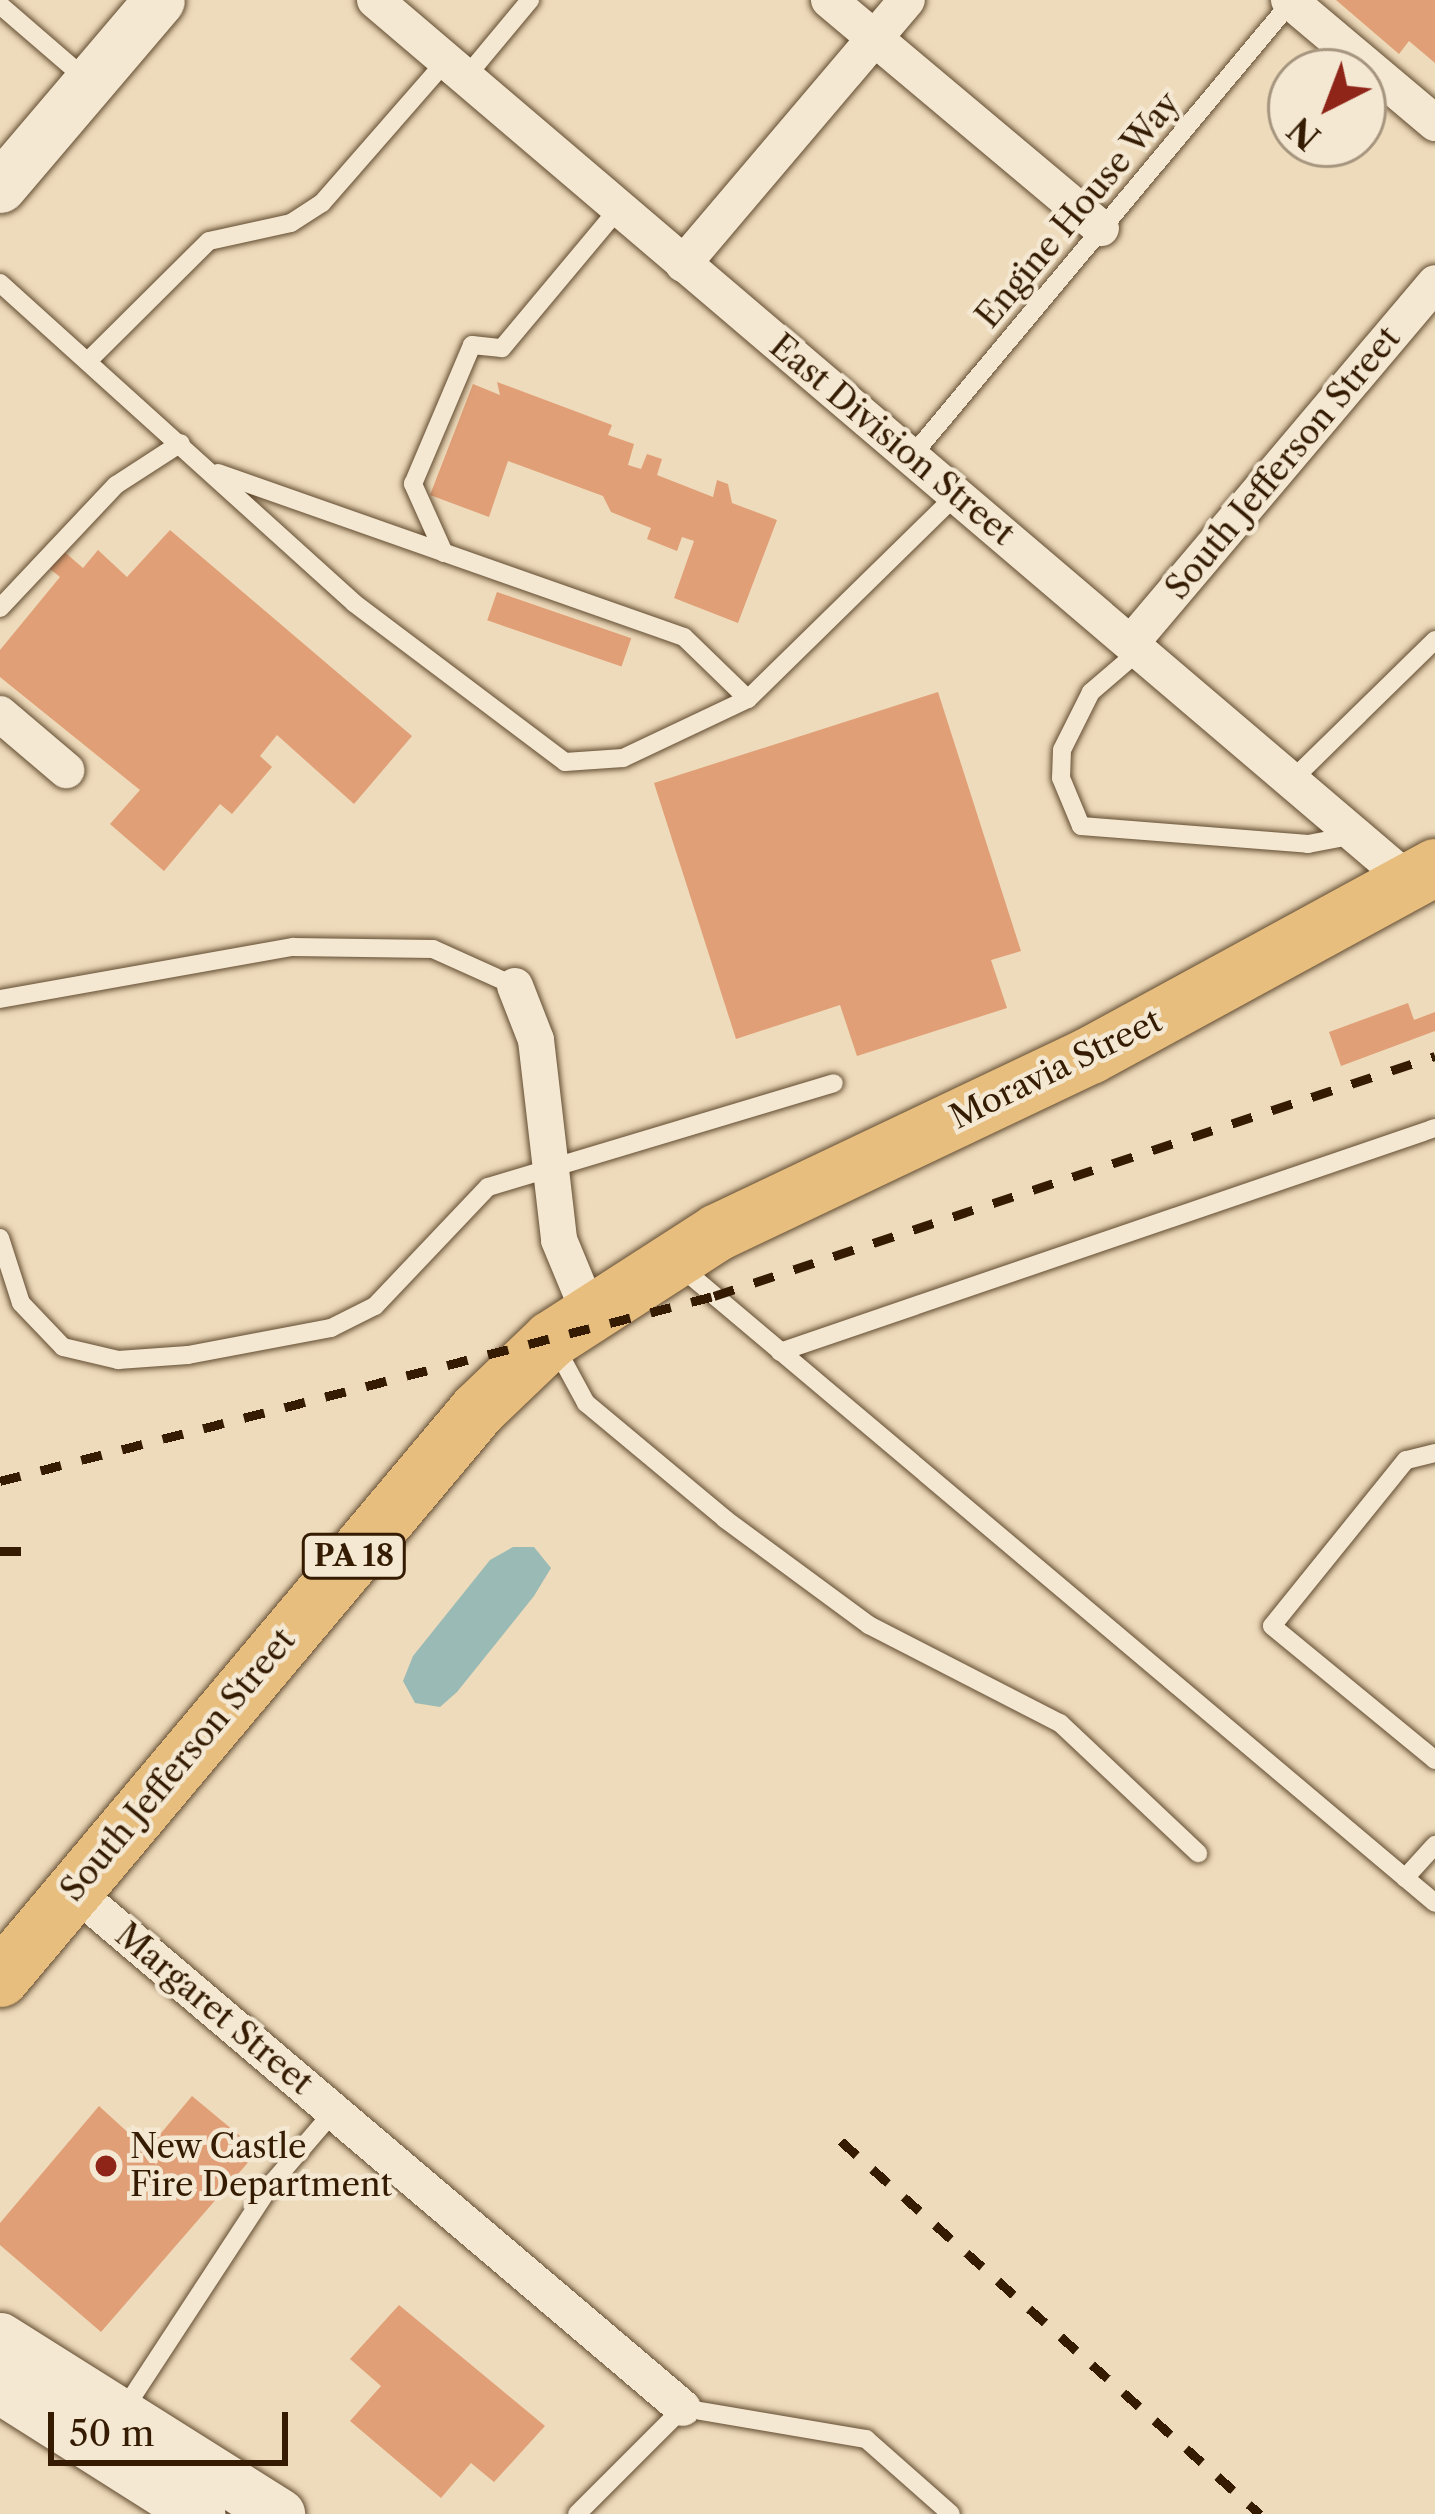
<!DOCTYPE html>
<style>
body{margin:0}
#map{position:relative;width:1435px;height:2514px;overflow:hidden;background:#eedbbb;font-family:"Libre Caslon Text",serif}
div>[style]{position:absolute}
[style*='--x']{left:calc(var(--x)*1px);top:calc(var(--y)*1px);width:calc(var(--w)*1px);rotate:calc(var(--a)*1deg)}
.water>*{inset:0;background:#9abab5}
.building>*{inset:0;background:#e09f76;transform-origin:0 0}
.roads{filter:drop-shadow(0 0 3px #624b30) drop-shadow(0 0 3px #624b30)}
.lane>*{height:18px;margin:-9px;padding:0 9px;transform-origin:9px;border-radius:9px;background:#f4e8d3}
.street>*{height:36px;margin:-18px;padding:0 18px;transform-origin:18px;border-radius:18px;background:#f4e8d3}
.secondary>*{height:51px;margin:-25.5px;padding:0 25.5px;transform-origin:25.5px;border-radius:25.5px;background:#f4e8d3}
.primary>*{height:57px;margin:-28.5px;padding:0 28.5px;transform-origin:28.5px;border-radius:28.5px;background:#e7be7e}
.rail>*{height:9px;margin-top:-4.5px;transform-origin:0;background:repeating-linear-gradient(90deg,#341b02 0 21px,transparent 0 42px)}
.dots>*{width:33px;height:33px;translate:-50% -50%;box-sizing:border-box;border:6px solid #f4e8d3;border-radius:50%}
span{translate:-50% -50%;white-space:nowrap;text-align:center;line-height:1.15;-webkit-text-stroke:9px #f4e8d3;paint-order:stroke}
.shield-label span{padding:3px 9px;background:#f4e8d3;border:3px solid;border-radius:9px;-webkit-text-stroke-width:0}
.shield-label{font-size:30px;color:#341b02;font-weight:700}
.street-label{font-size:33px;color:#341b02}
.poi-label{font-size:33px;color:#341b02}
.left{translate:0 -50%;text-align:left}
.north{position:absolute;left:1267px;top:48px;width:120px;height:120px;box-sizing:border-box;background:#f4e8d3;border:3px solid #a7967f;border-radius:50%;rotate:222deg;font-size:33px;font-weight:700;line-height:48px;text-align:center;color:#341b02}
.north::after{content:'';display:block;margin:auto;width:42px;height:54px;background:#8f2418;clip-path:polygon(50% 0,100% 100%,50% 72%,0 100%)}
.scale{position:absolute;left:48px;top:2412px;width:240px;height:54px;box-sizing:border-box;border:6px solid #341b02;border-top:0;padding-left:15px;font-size:36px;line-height:42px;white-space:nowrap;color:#341b02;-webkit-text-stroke:9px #f4e8d3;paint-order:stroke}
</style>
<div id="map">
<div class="water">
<i style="clip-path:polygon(513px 1547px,534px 1547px,551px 1568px,534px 1596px,457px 1692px,440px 1707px,415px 1703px,403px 1681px,413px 1656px,490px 1560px)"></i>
</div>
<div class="building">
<i style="clip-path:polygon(1336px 0,1435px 0,1435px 63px,1409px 41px,1399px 54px)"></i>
<i style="clip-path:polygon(497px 382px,612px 425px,608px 435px,634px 444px,628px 465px,641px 469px,647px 454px,662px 459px,657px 475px,713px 497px,717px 480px,728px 484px,732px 503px,777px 520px,738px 623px,674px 598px,694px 541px,682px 537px,677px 551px,647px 539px,651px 528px,611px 512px,603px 496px,508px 461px,489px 517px,430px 495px,473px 384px,500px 395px)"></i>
<i style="clip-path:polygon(170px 530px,412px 736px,354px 804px,277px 735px,260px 756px,272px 767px,232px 814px,220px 804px,164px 871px,110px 824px,140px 790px,0 677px,0 650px,60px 577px,45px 565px,60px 548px,83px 568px,98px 550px,127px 577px)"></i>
<i style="left:497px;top:592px;width:142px;height:30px;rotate:19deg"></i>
<i style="clip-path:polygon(938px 692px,1021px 951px,991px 960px,1007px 1008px,857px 1056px,840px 1005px,736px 1039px,654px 783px)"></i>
<i style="clip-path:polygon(1408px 1003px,1414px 1020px,1435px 1012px,1435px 1031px,1341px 1066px,1329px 1032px)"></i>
<i style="clip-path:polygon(192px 2096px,258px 2151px,101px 2332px,0 2245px,0 2223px,99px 2106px,147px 2150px)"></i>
<i style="clip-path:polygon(399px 2305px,545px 2426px,494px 2482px,471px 2463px,441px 2498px,350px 2421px,381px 2386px,350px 2359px)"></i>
</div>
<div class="roads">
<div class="lane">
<i style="--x:0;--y:5;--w:115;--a:40.8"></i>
<i style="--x:465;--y:78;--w:102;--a:-50.2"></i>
<i style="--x:0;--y:283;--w:477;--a:42.1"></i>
<i style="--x:354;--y:603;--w:264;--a:37"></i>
<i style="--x:565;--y:762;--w:58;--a:-3.9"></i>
<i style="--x:623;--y:758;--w:138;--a:-25.3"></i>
<i style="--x:748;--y:699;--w:291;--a:-44.4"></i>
<i style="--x:89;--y:360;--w:169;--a:-44.8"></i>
<i style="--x:209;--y:241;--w:84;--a:-12.4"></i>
<i style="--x:291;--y:223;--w:37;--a:-33"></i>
<i style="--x:322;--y:203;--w:189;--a:-48.9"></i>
<i style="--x:911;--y:457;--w:593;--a:-50.13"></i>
<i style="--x:218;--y:473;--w:494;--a:19.4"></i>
<i style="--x:684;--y:637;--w:89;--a:44.1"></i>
<i style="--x:444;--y:553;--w:76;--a:-114.2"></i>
<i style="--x:413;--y:484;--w:151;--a:-67"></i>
<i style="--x:472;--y:345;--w:30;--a:6"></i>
<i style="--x:502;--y:348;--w:182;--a:-50.1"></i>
<i style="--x:0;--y:608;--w:169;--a:-46.7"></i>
<i style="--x:116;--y:485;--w:77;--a:-32.9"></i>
<i style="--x:1140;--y:650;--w:65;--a:139.4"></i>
<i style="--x:1091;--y:692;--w:65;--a:116.6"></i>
<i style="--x:1062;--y:750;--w:28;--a:92"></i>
<i style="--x:1061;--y:778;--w:52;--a:67.4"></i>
<i style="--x:1081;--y:826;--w:228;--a:4.5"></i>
<i style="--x:1308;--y:844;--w:48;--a:-10.8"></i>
<i style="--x:1292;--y:780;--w:200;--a:-44.4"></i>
<i style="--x:0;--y:999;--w:298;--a:-10.1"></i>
<i style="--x:293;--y:947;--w:140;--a:0.8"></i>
<i style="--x:433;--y:949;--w:90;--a:24.3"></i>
<i style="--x:0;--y:1238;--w:68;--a:72.1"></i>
<i style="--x:21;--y:1303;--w:61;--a:46.3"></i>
<i style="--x:63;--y:1347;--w:57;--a:13.3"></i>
<i style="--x:118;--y:1360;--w:70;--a:-4.1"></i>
<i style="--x:188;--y:1355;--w:146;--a:-10.7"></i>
<i style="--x:331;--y:1328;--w:49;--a:-26.6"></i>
<i style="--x:375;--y:1306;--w:164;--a:-46.5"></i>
<i style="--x:488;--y:1187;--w:361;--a:-16.7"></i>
<i style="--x:677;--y:1264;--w:991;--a:40.13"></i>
<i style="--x:555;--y:1346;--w:65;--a:61.5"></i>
<i style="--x:586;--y:1403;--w:181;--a:39.8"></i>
<i style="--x:725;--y:1519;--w:179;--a:36.4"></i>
<i style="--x:869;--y:1625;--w:215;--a:27.2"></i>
<i style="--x:1060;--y:1723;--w:190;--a:43.3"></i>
<i style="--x:780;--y:1352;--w:692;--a:-18.88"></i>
<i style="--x:1435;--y:1453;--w:30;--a:166"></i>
<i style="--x:1406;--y:1460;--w:213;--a:128.9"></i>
<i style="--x:1272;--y:1626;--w:211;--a:39.4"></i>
<i style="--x:1405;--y:1878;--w:45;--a:-47.7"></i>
<i style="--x:123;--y:2411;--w:274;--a:-56.8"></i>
<i style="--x:273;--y:2182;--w:94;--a:-49.3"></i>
<i style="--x:577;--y:2514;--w:150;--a:-45"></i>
<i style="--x:683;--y:2408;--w:186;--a:9.6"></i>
<i style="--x:866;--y:2439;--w:113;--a:41.4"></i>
</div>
<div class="street">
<i style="--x:375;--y:0;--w:1358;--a:40.43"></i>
<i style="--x:829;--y:0;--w:355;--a:40"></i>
<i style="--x:1289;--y:0;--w:191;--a:40.1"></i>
<i style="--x:683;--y:264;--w:346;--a:-49.7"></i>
<i style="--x:1131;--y:643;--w:471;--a:-49.8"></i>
<i style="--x:0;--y:714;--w:87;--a:40.3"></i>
<i style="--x:515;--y:986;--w:58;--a:68.7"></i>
<i style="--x:536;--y:1040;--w:201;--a:83.4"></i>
<i style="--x:559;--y:1240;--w:76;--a:67.5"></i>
<i style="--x:73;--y:1890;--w:800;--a:40.34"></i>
</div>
<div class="secondary">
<i style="--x:0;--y:187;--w:245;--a:-49.6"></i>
<i style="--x:0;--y:2338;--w:330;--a:32.2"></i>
<i style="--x:0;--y:2388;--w:236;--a:32.3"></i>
</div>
<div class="primary">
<i style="--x:0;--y:1978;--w:743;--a:-49.97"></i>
<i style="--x:478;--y:1409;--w:101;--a:-43.8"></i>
<i style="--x:551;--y:1339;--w:197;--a:-32.8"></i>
<i style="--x:717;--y:1232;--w:413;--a:-25.4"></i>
<i style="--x:1090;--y:1055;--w:393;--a:-28.6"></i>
</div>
</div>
<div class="rail">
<i style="--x:0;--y:1481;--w:738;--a:-14.53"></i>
<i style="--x:714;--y:1296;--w:760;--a:-18.41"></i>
<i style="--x:0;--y:1551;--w:37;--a:0"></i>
<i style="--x:841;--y:2141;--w:561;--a:41.68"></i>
</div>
<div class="dots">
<i style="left:106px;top:2166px;background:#8f2418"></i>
</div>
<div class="shield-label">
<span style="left:354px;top:1556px">PA 18</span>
</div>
<div class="street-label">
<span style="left:1078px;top:210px;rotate:-50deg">Engine House Way</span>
<span style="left:892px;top:440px;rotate:40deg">East Division Street</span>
<span style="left:1283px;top:463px;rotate:-50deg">South Jefferson Street</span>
<span style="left:1056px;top:1069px;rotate:-26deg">Moravia Street</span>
<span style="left:178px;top:1765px;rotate:-50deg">South Jefferson Street</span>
<span style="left:214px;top:2009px;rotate:40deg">Margaret Street</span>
</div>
<div class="poi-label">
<span class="left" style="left:130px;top:2166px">New Castle<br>Fire Department</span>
</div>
<div class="north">N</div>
<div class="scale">50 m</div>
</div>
